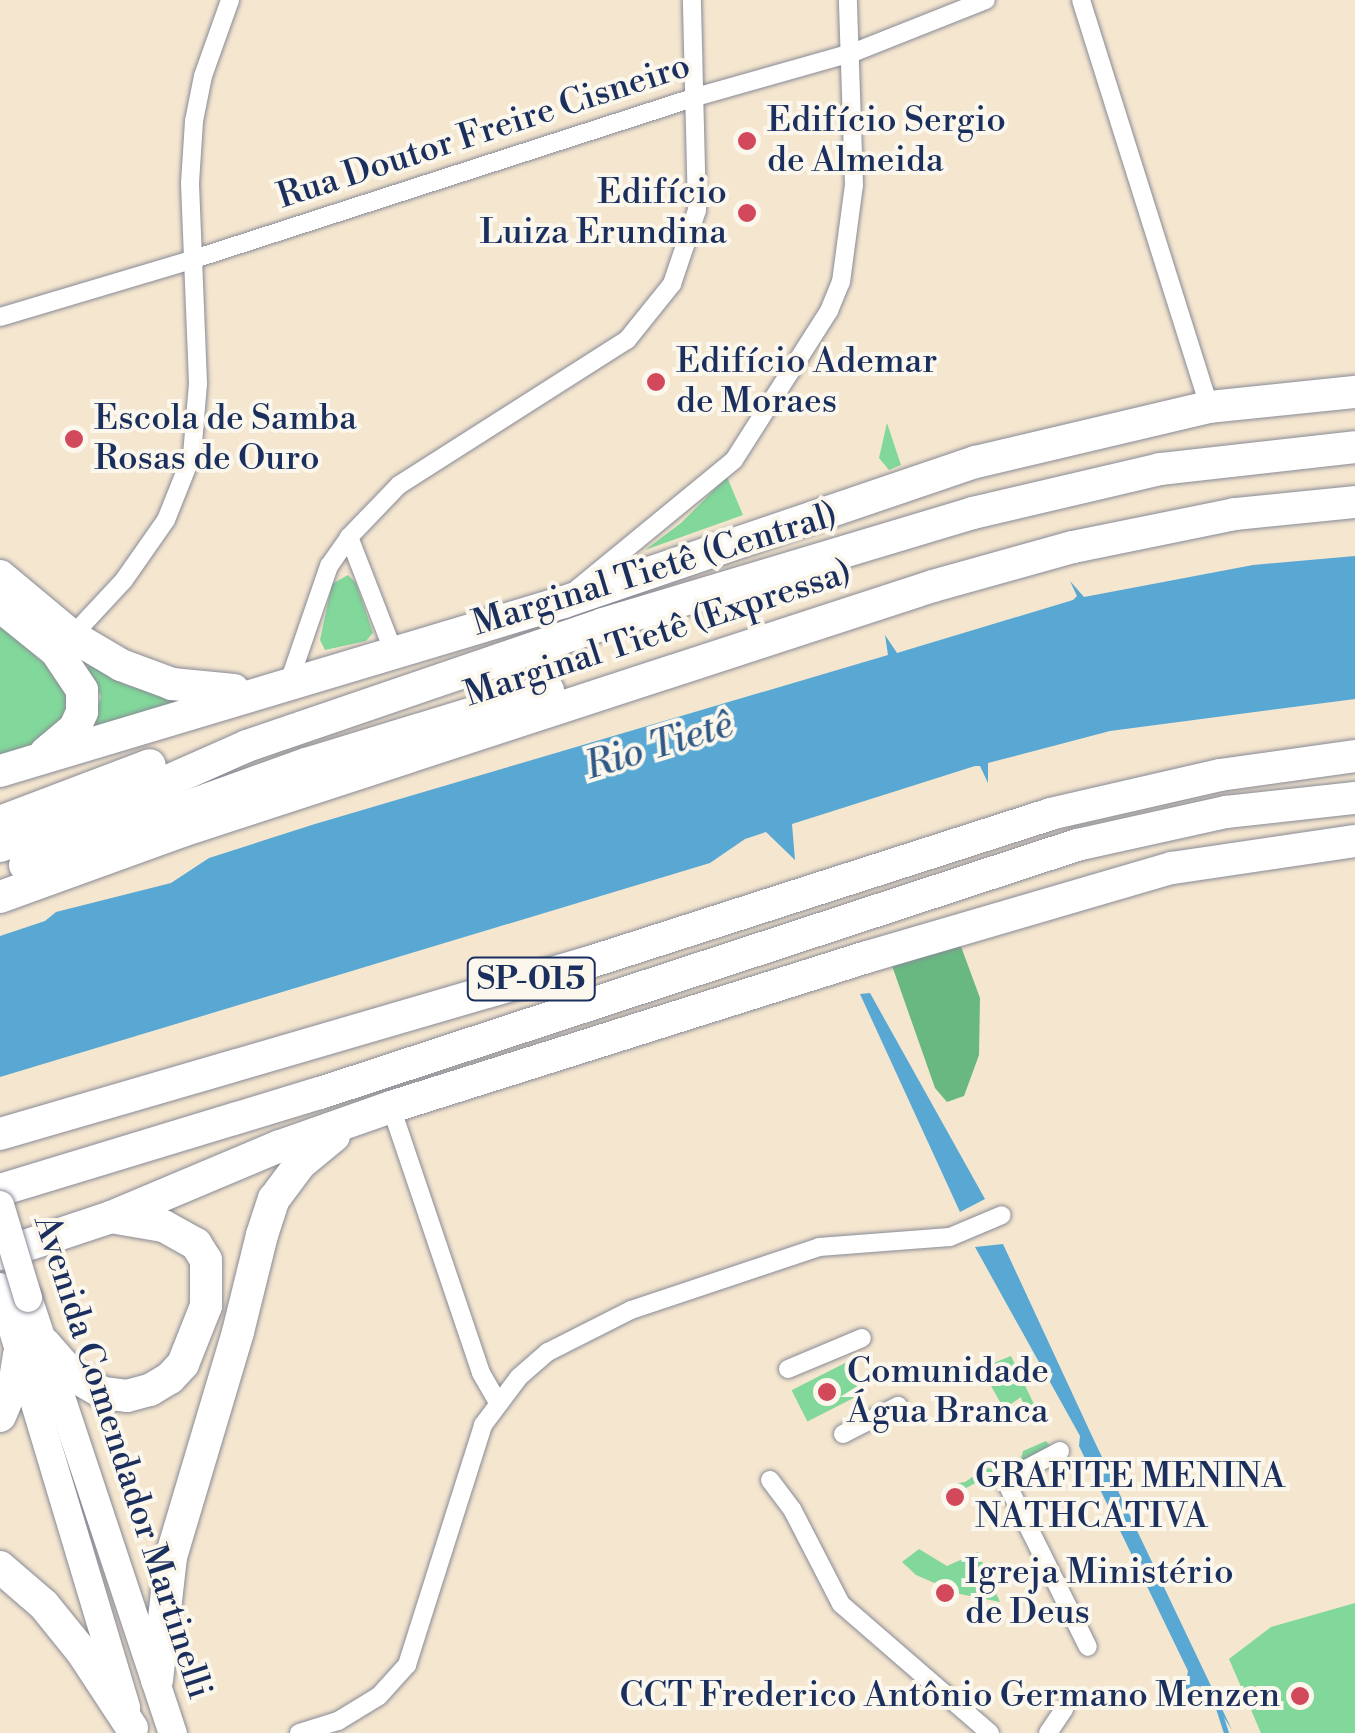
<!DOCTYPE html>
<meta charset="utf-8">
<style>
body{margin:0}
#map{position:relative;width:1355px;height:1733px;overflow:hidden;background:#f5e6cf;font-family:"Libre Bodoni",serif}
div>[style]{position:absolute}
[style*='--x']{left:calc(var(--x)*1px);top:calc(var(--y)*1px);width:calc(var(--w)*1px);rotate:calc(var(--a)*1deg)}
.green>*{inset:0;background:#82d79a;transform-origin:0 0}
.forest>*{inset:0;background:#69b882}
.water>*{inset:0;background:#59a8d3}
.stream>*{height:5px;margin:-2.5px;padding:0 2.5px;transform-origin:2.5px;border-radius:2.5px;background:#59a8d3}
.roads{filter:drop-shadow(0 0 2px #888a96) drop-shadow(0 0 2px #888a96)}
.street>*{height:18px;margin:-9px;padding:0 9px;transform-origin:9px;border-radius:9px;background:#fff}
.primary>*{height:28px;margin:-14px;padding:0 14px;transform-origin:14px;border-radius:14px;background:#fff}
.highway>*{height:32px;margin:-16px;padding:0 16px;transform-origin:16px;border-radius:16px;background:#fff}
.bridges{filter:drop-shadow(0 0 2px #888a96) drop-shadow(0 0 2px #888a96)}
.primary-bridge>*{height:28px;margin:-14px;padding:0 14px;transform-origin:14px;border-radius:14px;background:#fff}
.dots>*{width:28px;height:28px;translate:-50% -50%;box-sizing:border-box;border:5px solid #fbf7ec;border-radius:50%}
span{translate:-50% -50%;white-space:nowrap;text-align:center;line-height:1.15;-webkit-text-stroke:8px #fbf7ec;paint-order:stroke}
.shield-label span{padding:2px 8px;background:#fbf7ec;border:2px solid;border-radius:8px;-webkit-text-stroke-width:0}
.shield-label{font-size:32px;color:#1b2f5e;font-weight:700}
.poi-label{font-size:35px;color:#1b2f5e}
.left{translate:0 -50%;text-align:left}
.right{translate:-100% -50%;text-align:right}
.street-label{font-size:35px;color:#1b2f5e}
.water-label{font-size:38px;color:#315987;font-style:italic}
</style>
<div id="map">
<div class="green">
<i style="clip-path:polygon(887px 423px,901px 465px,889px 470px,879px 458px)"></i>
<i style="clip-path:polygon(727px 477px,743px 515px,645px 550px,681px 523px)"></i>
<i style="clip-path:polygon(348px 575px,356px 583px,373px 633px,366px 641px,325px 650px,320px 640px,332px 584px)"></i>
<i style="clip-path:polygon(0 626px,65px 681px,67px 706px,64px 723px,37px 745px,0 756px)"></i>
<i style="clip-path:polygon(90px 665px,126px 685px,181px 701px,91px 729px,101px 696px,86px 670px)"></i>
<i style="clip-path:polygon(1011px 1356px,1041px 1419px,1029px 1423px,1021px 1397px,1004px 1409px,981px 1368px)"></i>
<i style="left:845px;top:1363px;width:35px;height:60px;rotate:63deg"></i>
<i style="clip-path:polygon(1046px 1441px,1052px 1448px,1004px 1479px,991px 1475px,945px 1499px,954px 1491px,952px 1484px,965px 1482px,986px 1468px,1005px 1471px,1020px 1463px,1023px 1451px)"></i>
<i style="clip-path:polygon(919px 1549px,947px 1566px,978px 1552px,1000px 1602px,960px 1594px,916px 1575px,902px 1562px)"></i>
<i style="clip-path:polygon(1355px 1603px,1355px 1733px,1261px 1733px,1229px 1659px,1271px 1627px)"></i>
</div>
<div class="forest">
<i style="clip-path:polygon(959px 941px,980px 998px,979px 1055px,964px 1096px,947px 1102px,935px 1088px,890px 960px)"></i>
</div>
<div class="water">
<i style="clip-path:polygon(1355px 556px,1355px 699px,1110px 731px,988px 763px,988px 783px,980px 766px,975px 766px,792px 824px,795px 860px,766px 832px,745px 839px,710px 863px,0 1077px,0 936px,45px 921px,56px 912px,171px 883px,209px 858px,315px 824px,888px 655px,885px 635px,897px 653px,1073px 600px,1077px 596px,1070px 581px,1084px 597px,1253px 565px)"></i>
<i style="clip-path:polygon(870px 993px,985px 1199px,960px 1212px,860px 994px)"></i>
<i style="clip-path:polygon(1003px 1244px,1092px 1436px,1232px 1730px,1216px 1705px,1195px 1688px,1185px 1689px,1188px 1671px,1079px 1446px,1080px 1436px,975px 1247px)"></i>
</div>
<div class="stream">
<i style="--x:1218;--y:1708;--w:26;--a:72"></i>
</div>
<div class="roads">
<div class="street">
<i style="--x:1081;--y:0;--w:427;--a:72.5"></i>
<i style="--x:0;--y:317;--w:199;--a:-16.6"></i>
<i style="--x:191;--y:260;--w:531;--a:-17.89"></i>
<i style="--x:696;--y:97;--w:162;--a:-15.8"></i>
<i style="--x:852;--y:53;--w:144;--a:-21.6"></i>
<i style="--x:349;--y:537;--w:124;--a:68.8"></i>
<i style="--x:577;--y:589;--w:203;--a:-39.4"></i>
<i style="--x:734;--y:460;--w:177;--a:-57.5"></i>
<i style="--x:829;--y:311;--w:31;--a:-68"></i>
<i style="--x:841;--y:282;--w:98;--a:-82.4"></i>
<i style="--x:854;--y:185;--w:185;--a:-91.9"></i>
<i style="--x:72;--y:636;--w:76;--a:-47.1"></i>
<i style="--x:124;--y:580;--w:73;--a:-55"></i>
<i style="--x:166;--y:520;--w:70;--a:-68.2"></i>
<i style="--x:192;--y:455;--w:72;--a:-85.2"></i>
<i style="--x:198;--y:383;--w:200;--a:-92.3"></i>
<i style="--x:190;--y:183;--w:62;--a:-86.3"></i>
<i style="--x:194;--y:121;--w:46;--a:-78.7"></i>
<i style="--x:203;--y:76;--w:81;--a:-70.4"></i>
<i style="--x:289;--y:682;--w:123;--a:-71"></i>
<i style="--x:329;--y:566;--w:35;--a:-55"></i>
<i style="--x:349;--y:537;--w:72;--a:-46.1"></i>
<i style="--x:399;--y:485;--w:270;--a:-32.5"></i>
<i style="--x:627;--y:340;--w:72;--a:-51.2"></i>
<i style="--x:672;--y:284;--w:78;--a:-71.3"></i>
<i style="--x:697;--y:210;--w:210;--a:-91.4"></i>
<i style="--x:391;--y:1107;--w:281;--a:71.3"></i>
<i style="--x:481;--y:1373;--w:34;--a:60"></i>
<i style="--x:788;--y:1369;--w:80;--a:-22.7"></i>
<i style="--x:843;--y:1434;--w:62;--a:-27"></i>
<i style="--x:1060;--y:1451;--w:62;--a:152.2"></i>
<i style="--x:1005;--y:1480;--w:186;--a:63.6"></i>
<i style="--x:770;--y:1480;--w:36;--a:53"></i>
<i style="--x:792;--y:1509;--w:107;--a:62.7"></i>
<i style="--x:841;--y:1604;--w:197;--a:40.9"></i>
<i style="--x:299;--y:1733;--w:41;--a:-17.1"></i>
<i style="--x:338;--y:1721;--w:48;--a:-31.4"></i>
<i style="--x:379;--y:1696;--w:42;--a:-47.9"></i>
<i style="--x:407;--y:1665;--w:252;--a:-72.4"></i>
<i style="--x:483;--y:1425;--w:60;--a:-53.1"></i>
<i style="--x:519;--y:1377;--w:38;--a:-41"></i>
<i style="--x:548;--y:1352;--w:93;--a:-26.8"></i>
<i style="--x:631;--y:1310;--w:198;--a:-18.5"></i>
<i style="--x:819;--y:1247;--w:131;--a:-4.4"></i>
<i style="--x:950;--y:1237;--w:56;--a:-22.9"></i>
<i style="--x:1048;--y:1733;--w:29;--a:-56"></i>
</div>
<div class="primary">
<i style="--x:0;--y:1287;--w:439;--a:73.3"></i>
<i style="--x:28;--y:1298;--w:459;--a:71.6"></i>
</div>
<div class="highway">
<i style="--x:0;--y:576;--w:94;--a:39.8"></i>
<i style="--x:72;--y:636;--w:57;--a:30.6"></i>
<i style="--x:121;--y:665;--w:54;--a:20.4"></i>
<i style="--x:172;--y:684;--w:62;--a:5.5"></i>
<i style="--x:0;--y:606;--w:72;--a:38.8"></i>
<i style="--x:56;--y:651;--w:47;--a:56.3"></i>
<i style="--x:82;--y:690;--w:22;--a:90"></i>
<i style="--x:82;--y:712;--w:17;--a:114"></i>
<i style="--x:75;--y:728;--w:38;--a:140"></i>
<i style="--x:0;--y:771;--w:589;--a:-16.68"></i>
<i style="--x:564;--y:602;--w:435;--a:-18.8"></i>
<i style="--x:976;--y:462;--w:239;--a:-13.3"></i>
<i style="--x:1209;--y:407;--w:147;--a:-5.9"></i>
<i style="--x:0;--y:822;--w:160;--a:-20.8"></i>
<i style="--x:0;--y:846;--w:123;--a:-19.9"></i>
<i style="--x:116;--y:804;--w:143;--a:-23.9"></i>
<i style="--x:247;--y:746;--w:376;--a:-18.9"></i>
<i style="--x:603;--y:624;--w:386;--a:-16.7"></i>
<i style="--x:973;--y:513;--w:192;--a:-13.2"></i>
<i style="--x:1160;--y:469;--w:196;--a:-6.4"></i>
<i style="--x:25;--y:865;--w:299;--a:-19.8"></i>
<i style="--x:306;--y:764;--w:253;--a:-17"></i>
<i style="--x:0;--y:897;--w:194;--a:-19.9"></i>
<i style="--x:182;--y:831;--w:790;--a:-18.07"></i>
<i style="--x:933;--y:586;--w:145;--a:-15.6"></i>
<i style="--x:1073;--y:547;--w:165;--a:-11.5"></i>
<i style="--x:1235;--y:514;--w:121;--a:-5.7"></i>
<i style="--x:0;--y:1134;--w:615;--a:-16.25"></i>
<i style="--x:590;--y:962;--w:483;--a:-17.8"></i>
<i style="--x:1050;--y:814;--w:174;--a:-12.9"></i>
<i style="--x:1220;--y:775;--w:136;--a:-8"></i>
<i style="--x:0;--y:1190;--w:334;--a:-16.9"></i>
<i style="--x:320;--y:1093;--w:797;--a:-18.14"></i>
<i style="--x:1077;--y:845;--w:153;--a:-12.5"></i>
<i style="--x:1226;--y:812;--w:130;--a:-6.2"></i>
<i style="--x:0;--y:1254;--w:117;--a:-18.4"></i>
<i style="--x:111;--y:1217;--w:183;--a:-22.8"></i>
<i style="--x:280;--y:1146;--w:118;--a:-19.4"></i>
<i style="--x:391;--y:1107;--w:499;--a:-17.5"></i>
<i style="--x:867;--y:957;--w:318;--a:-16.3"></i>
<i style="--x:1172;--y:868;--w:185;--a:-8.4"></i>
<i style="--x:45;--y:1344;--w:41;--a:48.9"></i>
<i style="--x:72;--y:1375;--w:36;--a:30"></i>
<i style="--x:103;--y:1393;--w:24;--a:7"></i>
<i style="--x:127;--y:1396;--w:24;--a:-15"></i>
<i style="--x:150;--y:1390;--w:23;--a:-31"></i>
<i style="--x:170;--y:1378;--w:19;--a:-47"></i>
<i style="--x:183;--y:1364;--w:62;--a:-68.4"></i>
<i style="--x:206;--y:1306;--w:46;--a:-90"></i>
<i style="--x:206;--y:1260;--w:19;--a:-122"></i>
<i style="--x:196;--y:1244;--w:38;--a:-151"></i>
<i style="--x:163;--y:1226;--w:53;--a:-170.2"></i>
<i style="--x:0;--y:1416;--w:39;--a:-67"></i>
<i style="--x:15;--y:1380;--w:26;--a:-81"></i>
<i style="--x:0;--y:1567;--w:58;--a:40.8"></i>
<i style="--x:44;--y:1605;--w:60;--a:51"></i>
<i style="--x:82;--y:1652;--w:91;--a:56.7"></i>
<i style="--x:157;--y:1680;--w:124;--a:-83.5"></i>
<i style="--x:171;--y:1557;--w:235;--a:-73.4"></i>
<i style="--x:238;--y:1332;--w:100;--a:-76.1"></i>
<i style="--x:262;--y:1235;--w:38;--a:-72"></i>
<i style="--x:274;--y:1199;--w:44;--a:-53.4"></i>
<i style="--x:300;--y:1164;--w:44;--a:-39.5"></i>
</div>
</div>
<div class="bridges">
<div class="primary-bridge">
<i style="--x:0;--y:1205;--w:97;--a:73.2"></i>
</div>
</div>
<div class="dots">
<i style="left:747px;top:141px;background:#d1495b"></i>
<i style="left:747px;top:213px;background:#d1495b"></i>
<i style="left:656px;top:382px;background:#d1495b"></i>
<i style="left:74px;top:439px;background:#d1495b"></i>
<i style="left:827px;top:1392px;background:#d1495b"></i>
<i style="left:955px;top:1497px;background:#d1495b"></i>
<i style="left:945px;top:1593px;background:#d1495b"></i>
<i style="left:1300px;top:1696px;background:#d1495b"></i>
</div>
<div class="shield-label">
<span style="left:531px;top:979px">SP-015</span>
</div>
<div class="poi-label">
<span class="left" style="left:767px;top:141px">Edifício Sergio<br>de Almeida</span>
<span class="right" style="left:727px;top:213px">Edifício<br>Luiza Erundina</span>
<span class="left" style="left:676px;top:382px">Edifício Ademar<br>de Moraes</span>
<span class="left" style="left:94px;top:439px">Escola de Samba<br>Rosas de Ouro</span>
<span class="left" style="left:847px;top:1392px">Comunidade<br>Água Branca</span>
<span class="left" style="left:975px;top:1497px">GRAFITE MENINA<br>NATHCATIVA</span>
<span class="left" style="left:965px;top:1593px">Igreja Ministério<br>de Deus</span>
<span class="right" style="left:1280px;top:1696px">CCT Frederico Antônio Germano Menzen</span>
</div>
<div class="street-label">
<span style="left:484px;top:132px;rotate:-18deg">Rua Doutor Freire Cisneiro</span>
<span style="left:655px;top:570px;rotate:-17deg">Marginal Tietê (Central)</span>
<span style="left:658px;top:634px;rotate:-18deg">Marginal Tietê (Expressa)</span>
<span style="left:122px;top:1457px;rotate:72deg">Avenida Comendador Martinelli</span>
</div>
<div class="water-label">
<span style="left:659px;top:746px;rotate:-17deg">Rio Tietê</span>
</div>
</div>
